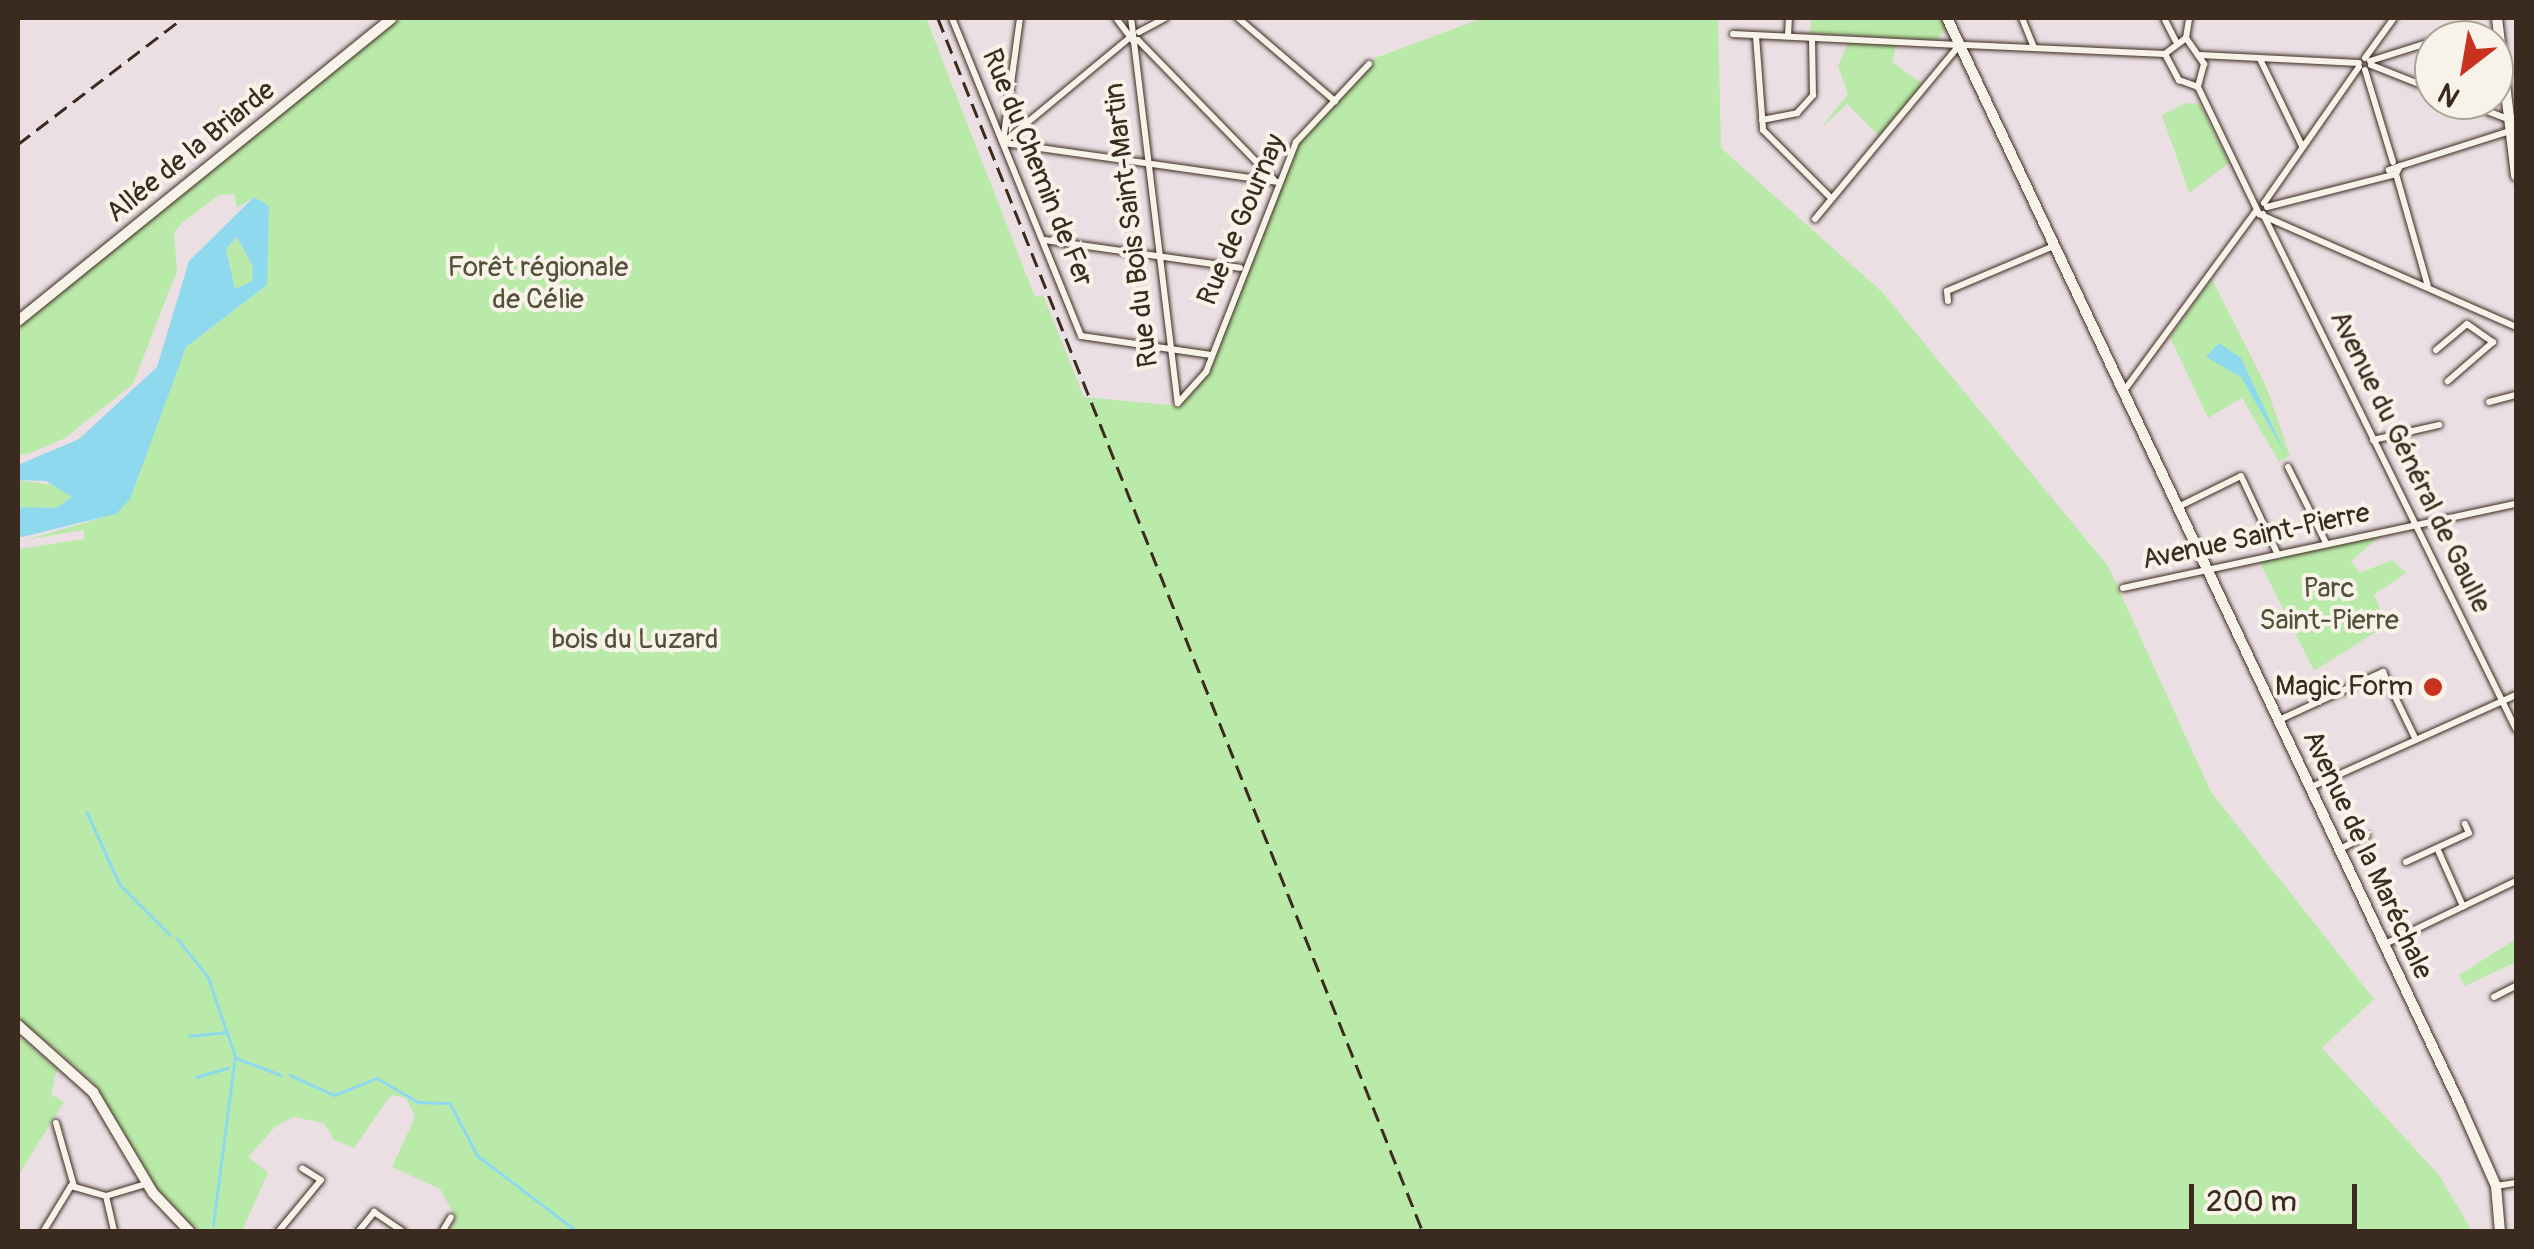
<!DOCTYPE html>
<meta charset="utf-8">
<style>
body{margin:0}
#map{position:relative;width:2534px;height:1249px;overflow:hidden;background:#ebdfe4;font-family:Pangolin,sans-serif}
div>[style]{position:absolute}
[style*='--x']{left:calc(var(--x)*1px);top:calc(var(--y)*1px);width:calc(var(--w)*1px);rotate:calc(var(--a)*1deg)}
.green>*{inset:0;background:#baeaa9}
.water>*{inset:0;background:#8fd9ef}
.stream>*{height:2.5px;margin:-1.25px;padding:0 1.25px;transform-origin:1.25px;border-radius:1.25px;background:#8fd9ef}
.roads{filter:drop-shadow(0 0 2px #3b2a1e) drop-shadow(0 0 2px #3b2a1e)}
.street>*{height:6px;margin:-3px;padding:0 3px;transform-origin:3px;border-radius:3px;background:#f7f3e8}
.secondary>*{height:10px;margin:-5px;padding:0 5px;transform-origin:5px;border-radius:5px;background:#f7f3e8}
.rail>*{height:2.5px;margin-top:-1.25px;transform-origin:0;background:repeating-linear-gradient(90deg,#3b2a1e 0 15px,transparent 0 23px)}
.dots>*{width:28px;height:28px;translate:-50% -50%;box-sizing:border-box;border:5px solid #f7f3e8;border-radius:50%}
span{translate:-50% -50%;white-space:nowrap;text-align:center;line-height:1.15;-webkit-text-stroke:8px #f7f3e8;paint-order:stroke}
.street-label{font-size:28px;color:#3b2a1e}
.park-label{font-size:28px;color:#54503a}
.poi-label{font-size:28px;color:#3b2a1e}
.right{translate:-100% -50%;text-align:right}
.frame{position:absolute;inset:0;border:20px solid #3b2a1e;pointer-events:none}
.north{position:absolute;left:2414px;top:20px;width:100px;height:100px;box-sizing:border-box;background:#f7f3e8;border:2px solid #aca397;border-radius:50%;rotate:211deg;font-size:28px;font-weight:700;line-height:40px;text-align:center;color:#3b2a1e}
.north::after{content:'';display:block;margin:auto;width:35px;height:45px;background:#c8321e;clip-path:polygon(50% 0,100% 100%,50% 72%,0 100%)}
.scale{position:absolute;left:2189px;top:1184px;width:168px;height:45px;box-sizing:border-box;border:5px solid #3b2a1e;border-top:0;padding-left:12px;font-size:30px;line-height:35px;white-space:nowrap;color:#3b2a1e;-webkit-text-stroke:8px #f7f3e8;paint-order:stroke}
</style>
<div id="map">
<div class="green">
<i style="clip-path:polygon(398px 18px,926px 18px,1035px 297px,1043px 295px,1084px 397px,1180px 406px,1213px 363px,1298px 142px,1375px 58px,1483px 18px,1718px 18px,1721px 148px,1882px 292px,2108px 566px,2211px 792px,2374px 999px,2322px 1048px,2439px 1175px,2472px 1231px,450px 1231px,456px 1218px,440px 1189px,392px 1167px,415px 1117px,406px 1098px,391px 1095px,354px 1148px,334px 1140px,324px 1123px,293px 1117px,275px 1127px,248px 1157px,268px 1173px,242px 1231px,199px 1231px,158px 1190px,94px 1083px,18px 1018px,18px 549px,85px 539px,83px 530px,25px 540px,115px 514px,186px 347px,267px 285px,254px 197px,237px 208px,234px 194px,219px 195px,182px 223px,174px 233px,177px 271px,133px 384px,65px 438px,28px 454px,18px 454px,18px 327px)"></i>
<i style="clip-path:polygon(1811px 18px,1943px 18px,1947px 26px,1937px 40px,1810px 33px)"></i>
<i style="clip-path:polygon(1849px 41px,1897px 44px,1892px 62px,1923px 84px,1879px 136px,1847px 104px,1820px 129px,1848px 94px,1838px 66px)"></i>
<i style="clip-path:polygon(2186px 103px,2200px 104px,2229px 163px,2189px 193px,2162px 115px)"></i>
<i style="clip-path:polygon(237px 237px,253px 267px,252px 281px,235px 289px,226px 249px)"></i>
<i style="clip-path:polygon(2212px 279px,2266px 386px,2290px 456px,2279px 462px,2242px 398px,2208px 418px,2170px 337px)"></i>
<i style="clip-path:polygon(18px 480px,61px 486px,72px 497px,56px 509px,18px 507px)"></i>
<i style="clip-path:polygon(2385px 532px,2351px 561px,2360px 573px,2392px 560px,2406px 573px,2374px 595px,2387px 625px,2314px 671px,2259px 561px)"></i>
<i style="clip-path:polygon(2516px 939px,2516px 962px,2465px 986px,2459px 975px)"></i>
<i style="clip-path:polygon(18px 1035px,57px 1069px,51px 1094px,64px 1102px,18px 1176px)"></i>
</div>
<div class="water">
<i style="clip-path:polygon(evenodd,254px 197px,269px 206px,267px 285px,186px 347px,130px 499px,116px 514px,18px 538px,18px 507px,56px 508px,72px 497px,46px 481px,18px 480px,18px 465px,79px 439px,157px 367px,189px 261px,254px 197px,237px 237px,253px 267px,252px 281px,235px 289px,226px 249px,237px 237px)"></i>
<i style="clip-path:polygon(2219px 343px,2241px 358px,2286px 455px,2241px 377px,2206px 357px)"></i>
</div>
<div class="stream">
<i style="--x:87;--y:812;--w:80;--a:65.7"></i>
<i style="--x:120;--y:885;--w:71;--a:45"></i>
<i style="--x:177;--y:938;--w:50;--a:51.5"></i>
<i style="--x:208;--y:977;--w:86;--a:70.9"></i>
<i style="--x:236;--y:1058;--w:48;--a:20.7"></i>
<i style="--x:189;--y:1036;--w:38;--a:-6"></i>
<i style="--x:290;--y:1075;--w:48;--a:24.4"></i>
<i style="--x:334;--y:1095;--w:46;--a:-21.6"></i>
<i style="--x:377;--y:1078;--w:48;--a:30.3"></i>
<i style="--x:418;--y:1102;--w:32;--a:2"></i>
<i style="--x:450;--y:1103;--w:60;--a:62.2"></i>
<i style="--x:478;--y:1156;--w:126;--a:37.2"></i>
<i style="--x:196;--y:1077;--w:33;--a:-16"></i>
<i style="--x:213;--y:1225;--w:170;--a:-82.6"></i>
</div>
<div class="roads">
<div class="street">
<i style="--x:952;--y:18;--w:343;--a:67.9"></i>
<i style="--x:1081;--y:336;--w:132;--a:8.3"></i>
<i style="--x:1116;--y:18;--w:30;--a:53"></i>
<i style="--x:1134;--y:42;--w:24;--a:-97"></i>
<i style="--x:1238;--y:18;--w:128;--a:40.6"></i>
<i style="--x:2022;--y:18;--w:32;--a:68"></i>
<i style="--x:2164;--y:18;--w:25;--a:63"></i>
<i style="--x:1139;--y:32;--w:30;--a:-28"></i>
<i style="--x:1733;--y:34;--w:221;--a:2.8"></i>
<i style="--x:1756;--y:36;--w:94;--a:85.7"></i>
<i style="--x:1763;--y:130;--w:96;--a:45"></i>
<i style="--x:1788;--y:36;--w:18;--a:-87"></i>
<i style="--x:2186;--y:38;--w:26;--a:143"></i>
<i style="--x:2165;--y:54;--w:30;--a:62"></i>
<i style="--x:2179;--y:80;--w:20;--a:20"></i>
<i style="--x:2186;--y:38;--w:32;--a:55"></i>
<i style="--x:2204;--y:64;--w:24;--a:105"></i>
<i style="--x:2186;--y:38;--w:20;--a:-81"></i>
<i style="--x:1138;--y:40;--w:194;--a:45.8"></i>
<i style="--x:2437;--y:40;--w:61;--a:-0.9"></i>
<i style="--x:1134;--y:42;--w:364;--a:83.1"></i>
<i style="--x:1178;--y:403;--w:42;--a:-47.9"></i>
<i style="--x:1206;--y:372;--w:247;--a:-68.6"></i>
<i style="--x:1296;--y:142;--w:107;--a:-46.9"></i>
<i style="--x:1966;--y:45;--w:199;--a:2.6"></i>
<i style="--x:2200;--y:55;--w:159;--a:2.9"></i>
<i style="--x:2365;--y:58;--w:49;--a:-54.1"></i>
<i style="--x:2260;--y:59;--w:97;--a:64.2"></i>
<i style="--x:2370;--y:61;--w:67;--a:-17.4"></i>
<i style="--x:2371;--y:65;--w:68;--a:21.6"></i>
<i style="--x:2365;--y:70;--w:96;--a:73.1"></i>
<i style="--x:2198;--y:87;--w:141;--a:64.3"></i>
<i style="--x:2259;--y:214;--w:281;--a:23.7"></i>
<i style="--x:2458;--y:100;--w:53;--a:20.8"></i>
<i style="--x:1762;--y:120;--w:36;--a:-11"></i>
<i style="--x:1797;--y:113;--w:24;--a:-48"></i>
<i style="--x:1813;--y:95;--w:57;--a:-91"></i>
<i style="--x:1003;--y:142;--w:125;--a:-82.2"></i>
<i style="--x:1004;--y:142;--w:161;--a:-39.7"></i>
<i style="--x:1004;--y:143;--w:276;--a:8.1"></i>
<i style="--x:2400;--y:166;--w:115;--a:-17.7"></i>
<i style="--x:2396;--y:174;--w:116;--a:74.1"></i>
<i style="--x:2264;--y:203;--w:166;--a:-55.1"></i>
<i style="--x:2267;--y:207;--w:133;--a:-14.3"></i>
<i style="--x:2396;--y:174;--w:9;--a:-63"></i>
<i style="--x:2400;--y:166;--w:12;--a:160"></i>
<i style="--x:2263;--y:214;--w:574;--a:63.84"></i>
<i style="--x:1815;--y:219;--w:221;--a:-50.3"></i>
<i style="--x:1044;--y:240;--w:198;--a:8.1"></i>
<i style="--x:1948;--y:301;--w:10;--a:-96"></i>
<i style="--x:1947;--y:291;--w:116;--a:-22.8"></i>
<i style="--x:2436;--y:350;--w:40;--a:-40"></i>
<i style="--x:2467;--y:324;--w:32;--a:35"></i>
<i style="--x:2493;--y:342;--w:60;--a:139.1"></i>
<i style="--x:2126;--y:388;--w:220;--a:-53.7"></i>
<i style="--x:2489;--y:402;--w:28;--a:-15"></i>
<i style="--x:2373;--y:440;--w:68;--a:-12.8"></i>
<i style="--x:2288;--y:467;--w:85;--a:63.4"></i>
<i style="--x:2178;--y:507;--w:70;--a:-26.2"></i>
<i style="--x:2241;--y:476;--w:87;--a:64.9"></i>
<i style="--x:2123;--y:588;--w:402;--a:-12.1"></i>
<i style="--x:2279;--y:720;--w:115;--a:-24.8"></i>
<i style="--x:2383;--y:672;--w:73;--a:64.1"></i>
<i style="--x:2309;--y:788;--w:227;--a:-24.2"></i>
<i style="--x:2437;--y:848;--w:64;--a:65.9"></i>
<i style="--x:2340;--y:849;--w:30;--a:-27"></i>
<i style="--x:2406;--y:862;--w:69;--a:-24.7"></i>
<i style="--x:2469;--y:833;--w:10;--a:-114"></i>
<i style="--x:2385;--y:944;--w:145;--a:-25.7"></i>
<i style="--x:2494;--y:997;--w:25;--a:-27"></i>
<i style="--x:56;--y:1123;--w:66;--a:74.1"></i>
<i style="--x:2496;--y:1186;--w:20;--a:-9"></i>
<i style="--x:106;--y:1196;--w:37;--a:77"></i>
<i style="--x:43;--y:1232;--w:54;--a:-58.7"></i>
<i style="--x:71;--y:1186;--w:36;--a:16"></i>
<i style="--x:106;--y:1196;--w:42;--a:-16.7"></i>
<i style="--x:278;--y:1232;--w:67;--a:-50.4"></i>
<i style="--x:321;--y:1180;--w:22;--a:-148"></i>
<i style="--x:358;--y:1232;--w:26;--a:-51"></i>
<i style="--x:374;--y:1212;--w:36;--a:34"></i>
<i style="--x:442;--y:1232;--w:17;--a:-59"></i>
</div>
<div class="secondary">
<i style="--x:1947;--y:18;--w:1204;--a:64.73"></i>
<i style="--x:2461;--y:1107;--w:86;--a:66.1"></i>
<i style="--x:2496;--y:1186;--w:46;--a:85"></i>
<i style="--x:2497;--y:18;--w:159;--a:83.1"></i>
<i style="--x:18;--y:321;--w:481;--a:-39"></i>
<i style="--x:18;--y:1025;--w:101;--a:41.8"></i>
<i style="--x:93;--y:1092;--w:117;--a:59.3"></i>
<i style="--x:153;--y:1193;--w:54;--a:46.5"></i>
</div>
</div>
<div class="rail">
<i style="--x:938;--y:18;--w:1307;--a:68.22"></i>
<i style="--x:18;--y:144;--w:208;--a:-37.4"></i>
</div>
<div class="dots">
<i style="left:2433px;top:687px;background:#c8321e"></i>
</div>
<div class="street-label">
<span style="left:191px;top:152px;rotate:-39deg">Allée de la Briarde</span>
<span style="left:1037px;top:168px;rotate:68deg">Rue du Chemin de Fer</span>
<span style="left:1242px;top:220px;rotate:-67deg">Rue de Gournay</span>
<span style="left:1132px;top:225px;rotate:-97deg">Rue du Bois Saint-Martin</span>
<span style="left:2410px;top:462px;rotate:64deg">Avenue du Général de Gaulle</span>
<span style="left:2256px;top:537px;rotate:-12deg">Avenue Saint-Pierre</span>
<span style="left:2367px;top:855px;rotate:65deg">Avenue de la Maréchale</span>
</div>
<div class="park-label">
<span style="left:538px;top:284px">Forêt régionale<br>de Célie</span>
<span style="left:2329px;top:605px">Parc<br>Saint-Pierre</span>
<span style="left:635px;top:640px">bois du Luzard</span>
</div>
<div class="poi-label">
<span class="right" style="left:2413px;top:687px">Magic Form</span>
</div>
<div class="frame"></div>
<div class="north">N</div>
<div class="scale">200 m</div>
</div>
